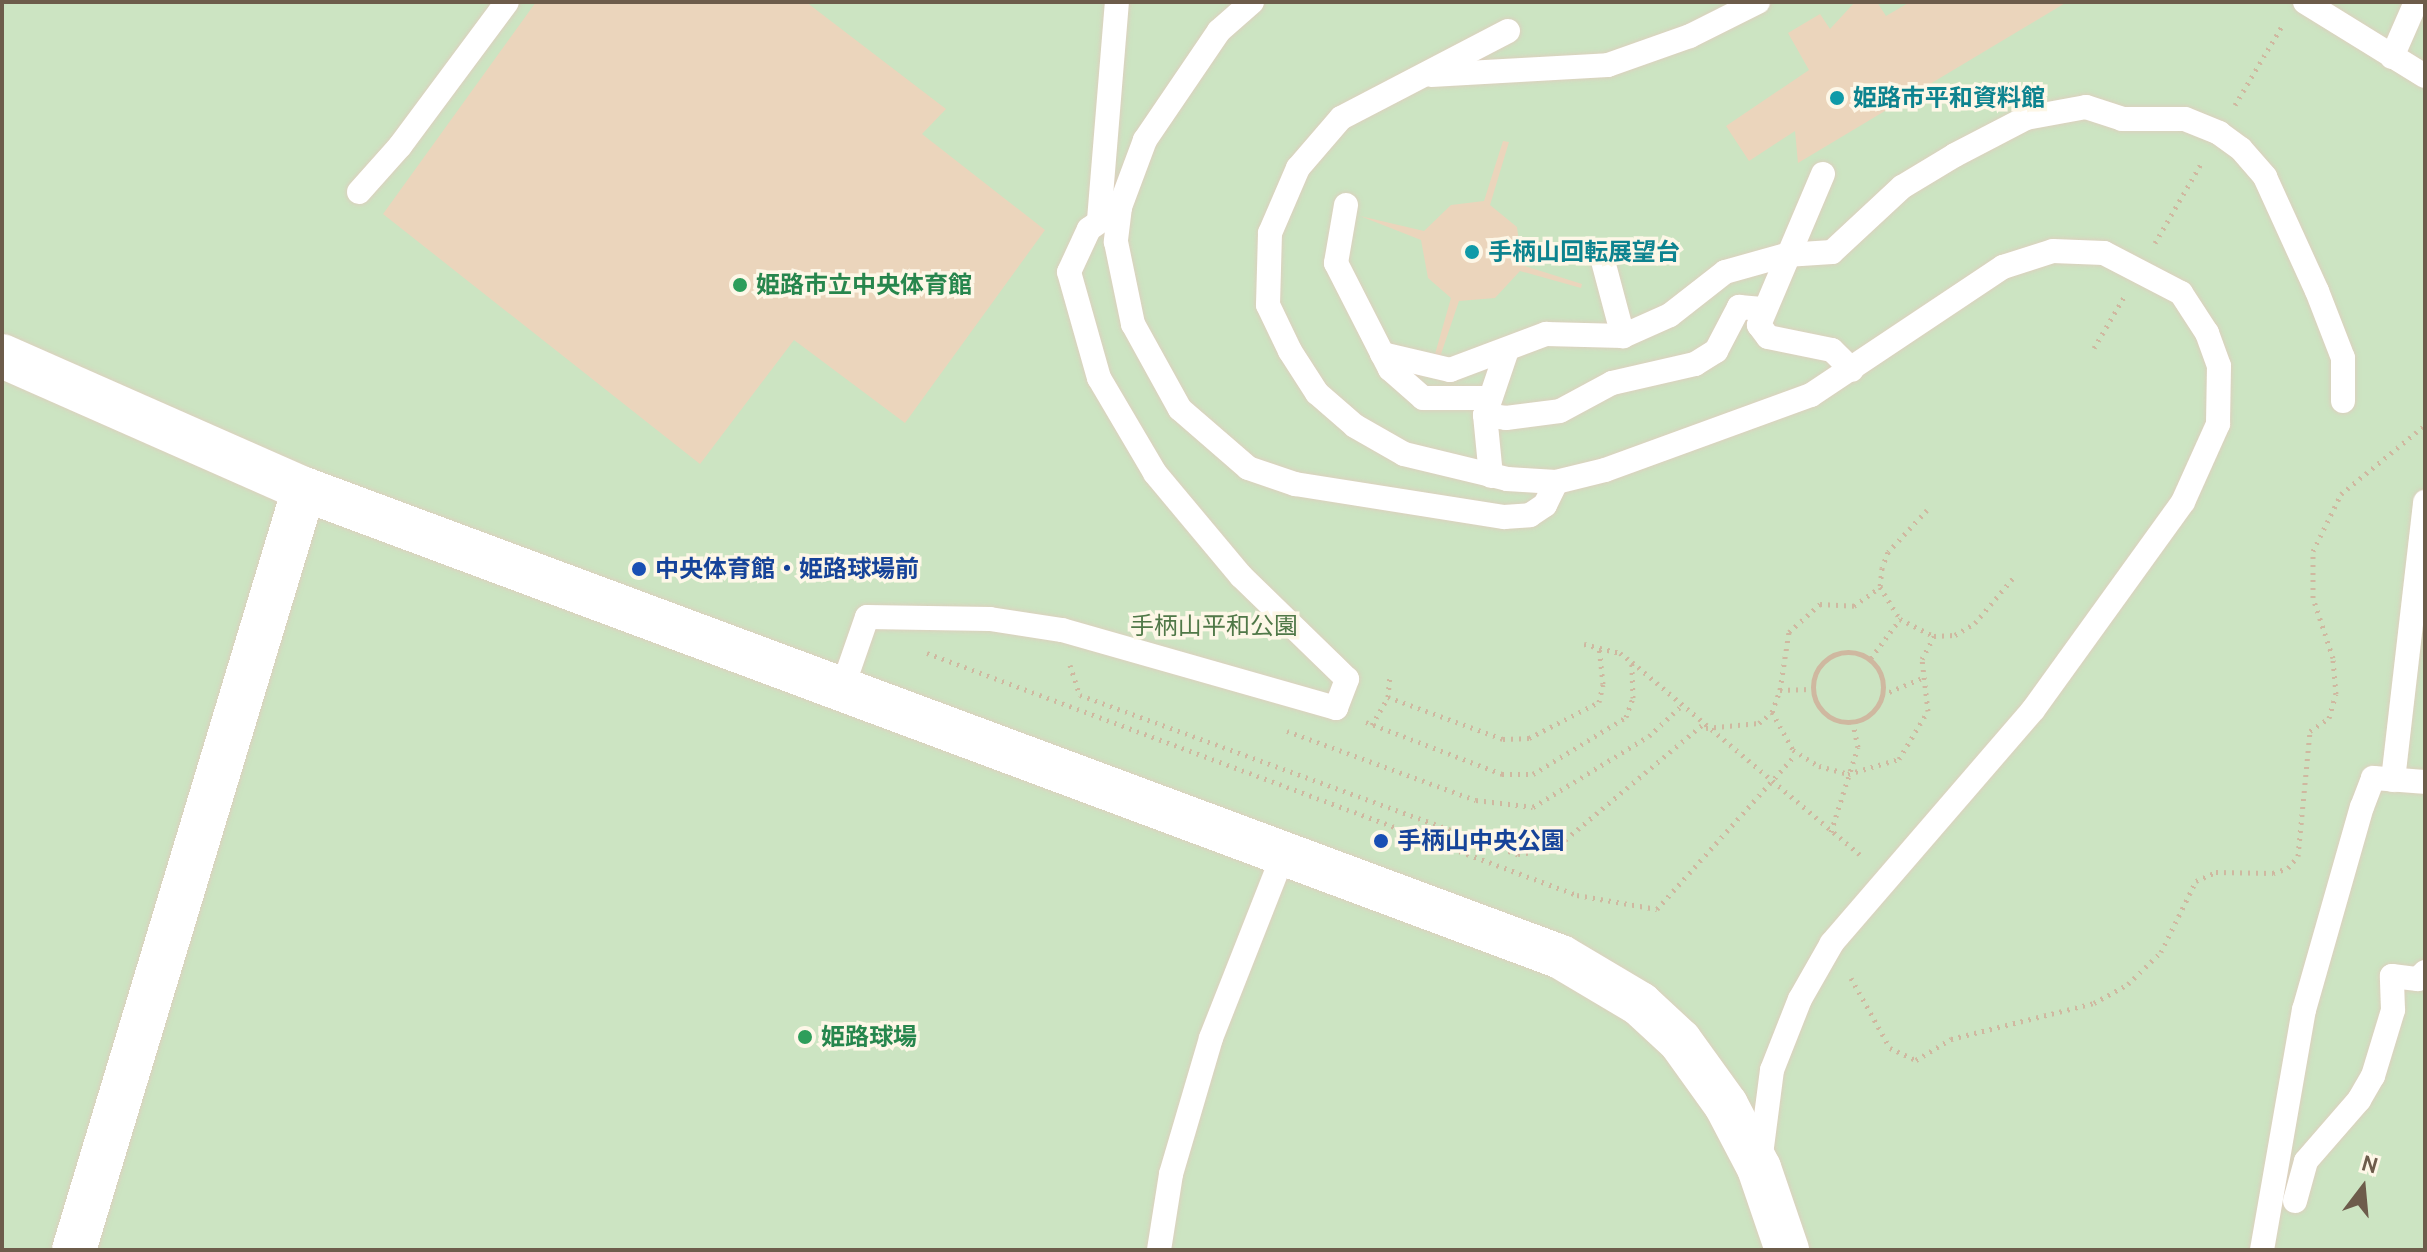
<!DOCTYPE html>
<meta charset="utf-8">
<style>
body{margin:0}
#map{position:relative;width:2427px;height:1252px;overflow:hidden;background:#f9f3e1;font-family:Cabin,"Noto Sans JP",sans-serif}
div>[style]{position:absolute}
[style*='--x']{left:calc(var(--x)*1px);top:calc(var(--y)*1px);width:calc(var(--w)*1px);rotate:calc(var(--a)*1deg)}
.green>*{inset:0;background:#cce4c2;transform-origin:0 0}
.building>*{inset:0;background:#ebd5bc}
.path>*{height:5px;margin-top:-2.5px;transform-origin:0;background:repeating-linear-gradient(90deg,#cfb8a0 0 2px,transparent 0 8px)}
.path>.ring{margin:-2.5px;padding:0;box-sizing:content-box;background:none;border:5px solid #cfb8a0;border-radius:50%}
.roads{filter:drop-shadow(0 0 2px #dcd0be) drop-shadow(0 0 2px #dcd0be)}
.lane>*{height:24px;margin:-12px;padding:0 12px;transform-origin:12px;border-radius:12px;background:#fff}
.secondary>*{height:44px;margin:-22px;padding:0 22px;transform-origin:22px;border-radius:22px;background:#fff}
.dots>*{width:22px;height:22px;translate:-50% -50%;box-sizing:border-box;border:4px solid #fdf7e7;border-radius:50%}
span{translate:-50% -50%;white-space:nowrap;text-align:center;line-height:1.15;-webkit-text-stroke:7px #fdf7e7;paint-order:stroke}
.culture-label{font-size:24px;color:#0d838f;font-weight:700}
.left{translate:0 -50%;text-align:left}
.leisure-label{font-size:24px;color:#27864d;font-weight:700}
.transit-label{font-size:24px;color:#164399;font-weight:700}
.park-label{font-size:24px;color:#507848}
.frame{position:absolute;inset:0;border:4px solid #6d5c4b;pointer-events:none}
.north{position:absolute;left:2323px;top:1148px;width:80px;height:80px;-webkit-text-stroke:6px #fdf7e7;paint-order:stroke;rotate:16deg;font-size:22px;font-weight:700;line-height:32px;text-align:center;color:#6d5c4b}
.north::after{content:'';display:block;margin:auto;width:28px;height:36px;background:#6d5c4b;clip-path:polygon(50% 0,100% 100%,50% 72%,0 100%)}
</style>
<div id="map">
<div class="green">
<i style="left:2px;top:2px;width:2423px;height:1248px"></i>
</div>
<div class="building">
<i style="clip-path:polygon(536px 2px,806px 2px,946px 109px,922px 134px,1045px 230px,905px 423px,794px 340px,700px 464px,383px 214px)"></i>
<i style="clip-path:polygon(1855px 2px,1877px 2px,1886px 16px,1910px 2px,2067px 2px,1798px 163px,1795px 131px,1749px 161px,1726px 126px,1809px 70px,1788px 33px,1820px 14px,1830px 29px)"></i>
<i style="clip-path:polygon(1503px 141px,1509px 142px,1490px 205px,1517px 227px,1522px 265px,1582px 284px,1581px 288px,1520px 271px,1495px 298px,1459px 301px,1438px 363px,1433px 361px,1451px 298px,1428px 278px,1421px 240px,1360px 216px,1424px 231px,1451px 205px,1484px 201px)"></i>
</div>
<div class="path">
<i style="--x:2235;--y:105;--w:94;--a:-59.3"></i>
<i style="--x:2155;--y:243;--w:94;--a:-59.9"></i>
<i style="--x:2094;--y:348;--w:59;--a:-59.5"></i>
<i style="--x:1927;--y:510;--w:57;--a:132.9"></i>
<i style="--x:1888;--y:552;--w:17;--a:111"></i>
<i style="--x:1882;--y:568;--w:19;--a:96"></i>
<i style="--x:1880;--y:587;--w:38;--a:58"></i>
<i style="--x:1900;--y:619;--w:38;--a:27"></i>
<i style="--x:1934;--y:636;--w:21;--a:-3"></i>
<i style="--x:1955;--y:635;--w:23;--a:-31"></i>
<i style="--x:1975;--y:623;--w:60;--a:-49.7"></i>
<i style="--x:1584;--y:644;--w:37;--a:14"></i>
<i style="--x:1620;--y:653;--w:15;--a:37"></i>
<i style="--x:1632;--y:662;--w:302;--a:40.2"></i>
<i class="ring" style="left:1813px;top:652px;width:65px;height:65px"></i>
<i style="--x:927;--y:653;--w:694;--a:20.42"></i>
<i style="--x:1577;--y:895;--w:81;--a:9.9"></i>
<i style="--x:1657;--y:909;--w:208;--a:-48.1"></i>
<i style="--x:1871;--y:658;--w:49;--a:-53.4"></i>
<i style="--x:1070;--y:665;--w:32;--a:72"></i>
<i style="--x:1080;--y:695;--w:466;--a:20"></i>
<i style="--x:1518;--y:854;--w:35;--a:-7"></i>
<i style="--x:1553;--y:850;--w:194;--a:-40"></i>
<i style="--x:1780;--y:690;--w:31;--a:-2"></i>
<i style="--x:1882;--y:695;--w:43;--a:-23"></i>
<i style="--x:1388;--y:697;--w:122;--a:20.1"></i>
<i style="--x:1503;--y:739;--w:26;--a:-2"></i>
<i style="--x:1529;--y:738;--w:79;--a:-27.2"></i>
<i style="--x:1599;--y:702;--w:18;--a:-77"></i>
<i style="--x:1603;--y:684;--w:37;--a:-96"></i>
<i style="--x:1772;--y:712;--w:43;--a:61.1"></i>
<i style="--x:1793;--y:750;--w:31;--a:32"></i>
<i style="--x:1819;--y:766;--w:30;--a:15"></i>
<i style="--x:1848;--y:774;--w:53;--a:-16.4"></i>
<i style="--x:1899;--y:759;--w:56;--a:-58.9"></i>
<i style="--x:1928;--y:711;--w:52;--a:-96.6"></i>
<i style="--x:1922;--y:659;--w:26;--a:-62"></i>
<i style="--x:1366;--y:722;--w:146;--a:20.9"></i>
<i style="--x:1502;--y:774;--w:31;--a:0"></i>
<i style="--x:1533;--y:774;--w:109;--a:-31.5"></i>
<i style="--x:1626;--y:717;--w:20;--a:-70"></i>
<i style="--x:1633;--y:698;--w:35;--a:-92"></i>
<i style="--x:1372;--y:725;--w:32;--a:-60"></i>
<i style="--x:1388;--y:697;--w:21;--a:-85"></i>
<i style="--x:1706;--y:728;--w:53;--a:-5.4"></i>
<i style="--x:1759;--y:723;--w:17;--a:-40"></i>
<i style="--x:1772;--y:712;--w:23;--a:-70"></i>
<i style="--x:1780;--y:690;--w:59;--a:-81.2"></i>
<i style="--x:1789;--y:632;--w:42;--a:-42.1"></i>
<i style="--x:1820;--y:604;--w:34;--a:3"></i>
<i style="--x:1854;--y:606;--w:32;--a:-36"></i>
<i style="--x:1287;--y:731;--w:201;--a:20.1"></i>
<i style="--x:1476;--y:800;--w:57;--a:7"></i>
<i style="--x:1533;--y:807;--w:136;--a:-31.5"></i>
<i style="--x:1649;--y:736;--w:42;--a:-43.1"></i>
<i style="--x:1831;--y:832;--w:89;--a:-72.4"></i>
<i style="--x:1858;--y:747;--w:25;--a:-102"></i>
<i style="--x:1851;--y:978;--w:80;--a:60.9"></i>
<i style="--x:1890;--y:1048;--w:29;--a:25"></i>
<i style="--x:1916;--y:1060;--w:41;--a:-31"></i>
<i style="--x:1951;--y:1039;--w:147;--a:-14.1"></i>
<i style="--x:2094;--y:1003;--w:39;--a:-29"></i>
<i style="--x:2128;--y:984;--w:46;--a:-44.1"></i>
<i style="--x:2161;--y:952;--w:79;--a:-63.8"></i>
<i style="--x:2196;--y:881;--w:22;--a:-24"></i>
<i style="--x:2216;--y:872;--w:57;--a:1"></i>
<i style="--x:2273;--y:873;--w:16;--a:-18"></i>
<i style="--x:2288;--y:868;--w:16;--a:-50"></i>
<i style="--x:2298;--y:856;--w:126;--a:-84.5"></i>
<i style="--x:2310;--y:731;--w:23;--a:-34"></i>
<i style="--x:2329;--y:718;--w:25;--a:-74"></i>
<i style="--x:2336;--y:694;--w:36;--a:-95"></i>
<i style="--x:2333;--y:658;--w:63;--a:-108.4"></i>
<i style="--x:2313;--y:598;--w:47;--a:-90"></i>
<i style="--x:2313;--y:551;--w:64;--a:-63.8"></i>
<i style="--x:2341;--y:494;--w:109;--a:-39.4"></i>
</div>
<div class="roads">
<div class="lane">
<i style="--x:1252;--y:2;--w:44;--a:138.7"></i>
<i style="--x:1219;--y:31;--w:132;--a:124.2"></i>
<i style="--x:1145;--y:140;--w:72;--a:110.5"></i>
<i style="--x:1120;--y:207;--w:35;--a:97"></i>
<i style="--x:1116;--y:242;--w:84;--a:78.3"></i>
<i style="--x:1133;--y:324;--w:97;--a:61.1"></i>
<i style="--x:1180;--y:409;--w:90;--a:40.9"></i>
<i style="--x:1248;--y:468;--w:50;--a:18.8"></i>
<i style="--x:1295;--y:484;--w:212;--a:9"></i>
<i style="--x:1504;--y:517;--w:26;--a:-4"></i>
<i style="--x:1530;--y:515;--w:18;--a:-34"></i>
<i style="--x:1545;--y:505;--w:25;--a:-64"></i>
<i style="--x:2305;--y:2;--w:141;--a:31.7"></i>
<i style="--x:1508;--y:31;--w:188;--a:152.5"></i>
<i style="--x:1341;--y:118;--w:66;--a:130.7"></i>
<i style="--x:1298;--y:168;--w:71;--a:113.3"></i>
<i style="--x:1270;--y:233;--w:72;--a:91.6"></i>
<i style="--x:1268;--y:305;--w:51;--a:64.4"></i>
<i style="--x:1290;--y:351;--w:50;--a:57.3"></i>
<i style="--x:1317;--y:393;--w:50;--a:41"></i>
<i style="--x:1355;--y:426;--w:56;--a:29.7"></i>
<i style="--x:1404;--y:454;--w:106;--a:13.6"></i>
<i style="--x:1507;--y:479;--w:49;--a:3.5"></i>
<i style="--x:1556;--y:482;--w:50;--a:-13.8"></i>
<i style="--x:1605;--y:470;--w:219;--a:-20"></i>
<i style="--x:1811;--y:395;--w:231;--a:-33.7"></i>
<i style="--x:2003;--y:267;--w:52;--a:-17.7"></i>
<i style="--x:2053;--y:251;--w:51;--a:2.2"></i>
<i style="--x:2104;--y:253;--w:87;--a:27.5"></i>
<i style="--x:2181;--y:293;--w:48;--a:57"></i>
<i style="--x:2207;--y:333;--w:35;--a:70"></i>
<i style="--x:2219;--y:366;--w:58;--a:91"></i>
<i style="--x:2218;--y:424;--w:85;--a:114.2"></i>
<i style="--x:2183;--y:502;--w:256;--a:125.8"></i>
<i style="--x:2033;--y:710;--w:308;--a:130.8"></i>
<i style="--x:1832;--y:943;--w:64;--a:119.7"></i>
<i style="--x:1800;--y:999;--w:76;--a:111.5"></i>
<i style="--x:1772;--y:1070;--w:93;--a:97.4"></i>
<i style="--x:2392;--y:57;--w:60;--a:-66.4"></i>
<i style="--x:1431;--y:75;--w:177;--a:-3.2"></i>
<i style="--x:1608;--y:65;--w:87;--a:-19.5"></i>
<i style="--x:1690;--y:36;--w:76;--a:-26.6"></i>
<i style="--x:1823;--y:174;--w:164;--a:113"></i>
<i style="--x:1759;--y:325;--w:15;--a:53"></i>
<i style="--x:1768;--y:337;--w:65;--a:11.5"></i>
<i style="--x:1832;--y:350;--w:28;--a:45"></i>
<i style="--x:359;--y:192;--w:62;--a:-48.3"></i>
<i style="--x:400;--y:146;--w:179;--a:-53.4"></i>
<i style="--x:1346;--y:205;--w:59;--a:99.8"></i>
<i style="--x:1336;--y:263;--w:119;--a:63"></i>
<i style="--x:1390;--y:369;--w:44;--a:41.3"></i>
<i style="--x:1423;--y:398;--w:64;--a:0"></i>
<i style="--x:1099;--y:220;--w:219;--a:-85.3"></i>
<i style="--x:1603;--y:261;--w:78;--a:75.1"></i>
<i style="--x:1382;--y:354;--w:70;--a:13.2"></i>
<i style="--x:1450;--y:370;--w:103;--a:-20.6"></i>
<i style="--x:1546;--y:334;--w:77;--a:1.5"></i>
<i style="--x:1623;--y:336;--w:51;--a:-24.1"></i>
<i style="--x:1670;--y:315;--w:70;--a:-38"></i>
<i style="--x:1725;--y:272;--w:63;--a:-15.6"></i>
<i style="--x:1786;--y:255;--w:46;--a:-3.7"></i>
<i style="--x:1832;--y:252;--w:96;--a:-42.9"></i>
<i style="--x:1902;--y:187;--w:62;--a:-31.1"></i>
<i style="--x:1955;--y:155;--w:80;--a:-27.5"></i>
<i style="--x:2026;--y:118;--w:61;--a:-10.4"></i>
<i style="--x:2086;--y:107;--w:38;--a:18"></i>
<i style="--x:2122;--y:119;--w:63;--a:0"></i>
<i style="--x:2185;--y:119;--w:37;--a:22"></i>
<i style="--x:2219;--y:133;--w:27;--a:36"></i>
<i style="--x:2241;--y:149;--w:37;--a:49"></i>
<i style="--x:2265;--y:177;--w:125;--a:65.5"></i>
<i style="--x:2317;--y:291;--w:72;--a:68.8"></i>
<i style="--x:2343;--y:358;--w:43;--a:90"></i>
<i style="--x:1485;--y:415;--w:21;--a:8"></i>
<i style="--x:1506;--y:418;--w:54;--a:-7.4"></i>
<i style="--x:1560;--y:411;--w:59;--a:-28.3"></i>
<i style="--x:1612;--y:383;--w:85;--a:-12.9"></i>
<i style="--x:1695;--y:364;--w:25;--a:-32"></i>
<i style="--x:1716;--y:351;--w:50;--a:-62.4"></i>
<i style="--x:1739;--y:307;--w:23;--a:5"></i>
<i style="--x:1491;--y:476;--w:61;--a:-95.6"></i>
<i style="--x:1485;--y:415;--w:69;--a:-71.3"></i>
<i style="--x:843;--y:686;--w:73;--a:-70.8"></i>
<i style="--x:867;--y:617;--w:123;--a:0.9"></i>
<i style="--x:990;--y:619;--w:73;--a:8.7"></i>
<i style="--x:1062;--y:630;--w:285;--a:15.9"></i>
<i style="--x:1336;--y:708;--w:31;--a:-69"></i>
<i style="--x:1347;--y:679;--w:148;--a:-135.8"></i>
<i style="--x:1241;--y:576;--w:134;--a:-129.9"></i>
<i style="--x:1155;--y:473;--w:110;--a:-120.5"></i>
<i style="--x:1099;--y:378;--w:110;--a:-105.8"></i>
<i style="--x:1069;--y:272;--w:47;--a:-65.1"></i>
<i style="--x:1089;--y:229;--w:38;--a:-35"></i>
<i style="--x:2393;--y:780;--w:280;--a:-83.4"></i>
<i style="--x:2295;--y:1201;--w:41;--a:-74.6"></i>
<i style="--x:2306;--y:1161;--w:81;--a:-49"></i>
<i style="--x:2359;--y:1100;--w:28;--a:-60"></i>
<i style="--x:2373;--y:1076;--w:69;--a:-73.1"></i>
<i style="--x:2393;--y:1010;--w:34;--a:-92"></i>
<i style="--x:2392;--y:976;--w:26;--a:7"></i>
<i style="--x:2418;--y:979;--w:10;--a:-45"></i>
<i style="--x:1159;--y:1250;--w:77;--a:-81"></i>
<i style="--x:1171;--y:1174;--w:142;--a:-73.6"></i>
<i style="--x:1211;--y:1038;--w:202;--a:-68.5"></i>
<i style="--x:2262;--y:1250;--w:244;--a:-80.1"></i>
<i style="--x:2304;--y:1010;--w:211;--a:-74.1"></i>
<i style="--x:2362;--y:807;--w:31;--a:-69"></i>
<i style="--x:2373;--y:778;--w:52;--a:4.4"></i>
</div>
<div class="secondary">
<i style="--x:2;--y:356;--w:330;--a:23.8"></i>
<i style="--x:304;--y:489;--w:1341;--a:20.42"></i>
<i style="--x:1561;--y:957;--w:92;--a:30.7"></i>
<i style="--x:1640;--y:1004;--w:54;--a:42.8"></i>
<i style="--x:1680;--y:1041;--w:79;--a:54.3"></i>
<i style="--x:1726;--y:1105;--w:71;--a:62.4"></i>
<i style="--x:1759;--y:1168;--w:87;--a:71.1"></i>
<i style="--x:74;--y:1250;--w:795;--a:-73.18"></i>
</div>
</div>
<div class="dots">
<i style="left:1837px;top:98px;background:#0f9aa8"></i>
<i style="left:1472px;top:252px;background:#0f9aa8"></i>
<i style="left:740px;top:285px;background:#2e9e5b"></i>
<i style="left:639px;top:569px;background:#1a4fb4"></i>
<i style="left:1381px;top:841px;background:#1a4fb4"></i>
<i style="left:805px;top:1037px;background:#2e9e5b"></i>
</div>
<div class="culture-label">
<span class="left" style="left:1853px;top:98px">姫路市平和資料館</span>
<span class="left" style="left:1488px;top:252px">手柄山回転展望台</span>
</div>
<div class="leisure-label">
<span class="left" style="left:756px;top:285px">姫路市立中央体育館</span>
<span class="left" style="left:821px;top:1037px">姫路球場</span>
</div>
<div class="transit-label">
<span class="left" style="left:655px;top:569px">中央体育館・姫路球場前</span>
<span class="left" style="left:1397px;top:841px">手柄山中央公園</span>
</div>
<div class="park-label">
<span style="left:1214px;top:626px">手柄山平和公園</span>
</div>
<div class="frame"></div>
<div class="north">N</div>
</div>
